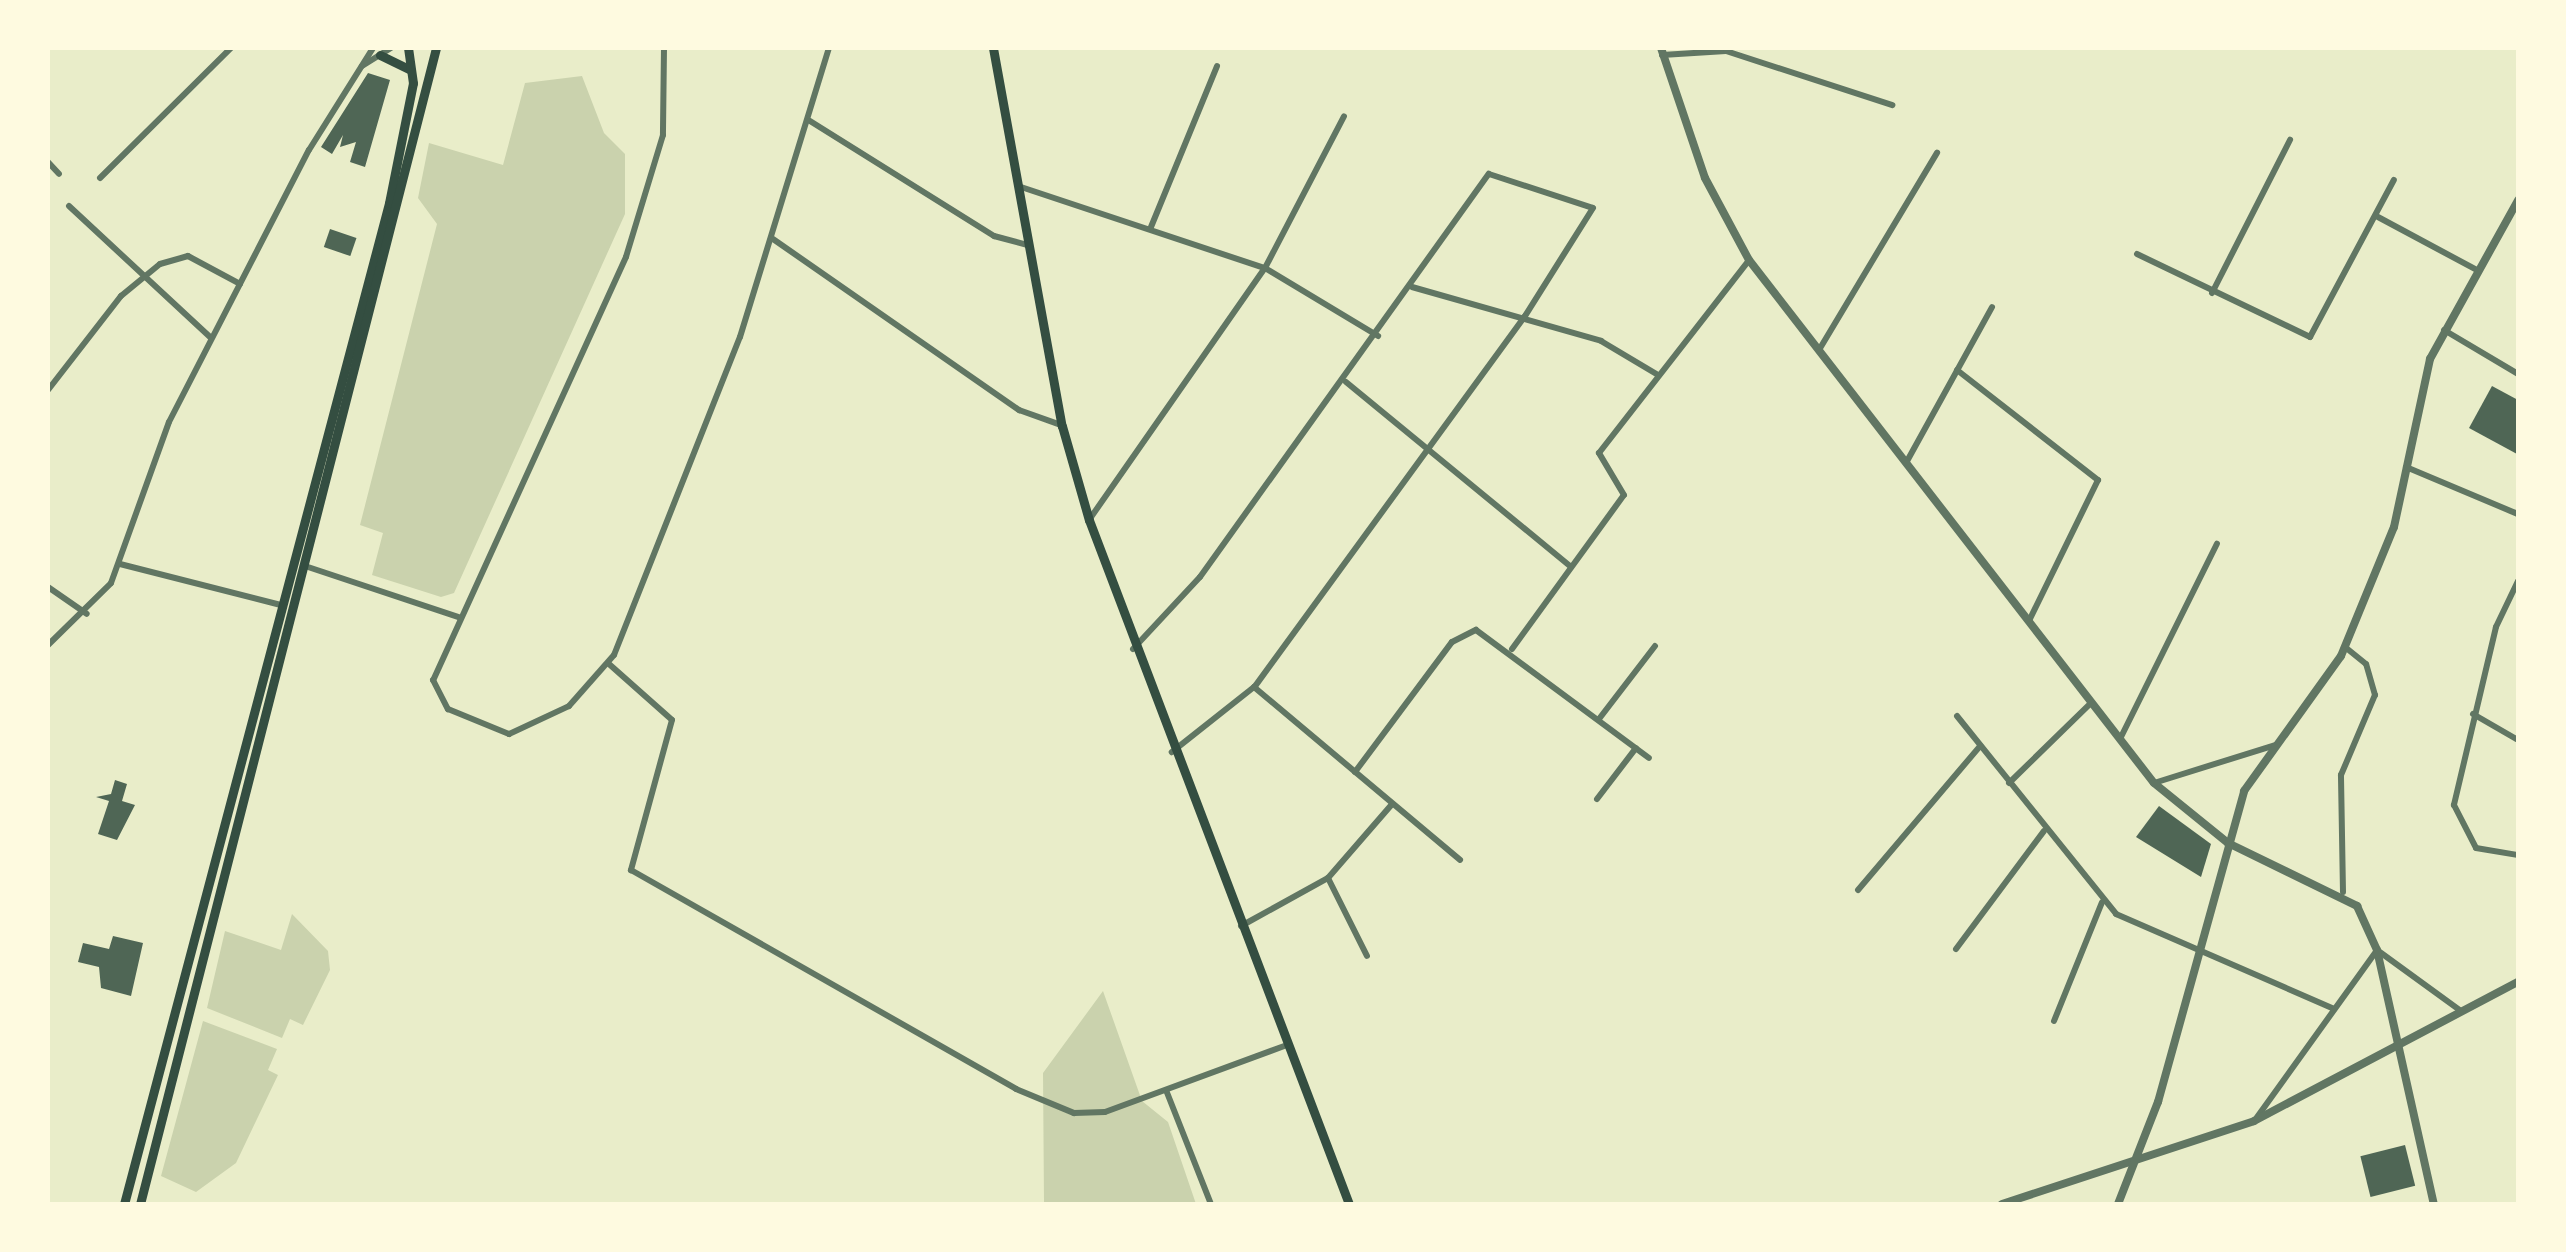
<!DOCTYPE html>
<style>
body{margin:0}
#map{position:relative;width:2566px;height:1252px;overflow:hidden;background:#e9edc9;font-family:"Crimson Pro",serif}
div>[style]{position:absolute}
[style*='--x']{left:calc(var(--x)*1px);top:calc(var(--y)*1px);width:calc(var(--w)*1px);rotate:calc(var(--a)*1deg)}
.green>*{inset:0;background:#cad2ad}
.building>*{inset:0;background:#4f6655;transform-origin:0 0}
.minor>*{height:6px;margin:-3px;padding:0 3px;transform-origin:3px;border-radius:3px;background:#617663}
.tertiary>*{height:8px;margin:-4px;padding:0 4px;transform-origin:4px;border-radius:4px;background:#617663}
.secondary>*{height:9px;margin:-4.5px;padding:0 4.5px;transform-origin:4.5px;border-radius:4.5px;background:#344e41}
span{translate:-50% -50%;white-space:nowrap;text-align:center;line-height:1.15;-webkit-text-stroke:10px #fefae0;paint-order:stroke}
.frame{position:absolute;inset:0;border:50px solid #fefae0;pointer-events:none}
</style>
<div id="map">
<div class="green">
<i style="clip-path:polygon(582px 76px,604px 133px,625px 154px,625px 214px,454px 593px,441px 597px,372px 575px,383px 533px,360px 525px,437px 224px,418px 198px,429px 143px,503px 165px,525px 83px)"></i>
<i style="clip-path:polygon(292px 914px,328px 951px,330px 970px,303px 1025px,290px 1019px,282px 1038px,207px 1008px,225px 931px,281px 950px)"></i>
<i style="clip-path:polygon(1103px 991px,1142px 1101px,1168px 1122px,1196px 1204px,1044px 1203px,1043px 1073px)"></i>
<i style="clip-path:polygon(203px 1021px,277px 1049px,268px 1070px,278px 1075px,236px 1163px,196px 1192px,161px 1176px)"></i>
</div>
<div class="building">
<i style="clip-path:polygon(368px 73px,390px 80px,365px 167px,350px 162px,356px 142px,340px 147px,343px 135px,332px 154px,321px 147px)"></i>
<i style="left:330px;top:229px;width:28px;height:19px;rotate:19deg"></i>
<i style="clip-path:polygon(2492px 386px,2518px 400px,2517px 454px,2469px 428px)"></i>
<i style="clip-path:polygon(115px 780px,127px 784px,122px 801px,135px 805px,117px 840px,98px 834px,109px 801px,96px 797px,111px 794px)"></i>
<i style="clip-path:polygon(2159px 806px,2211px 844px,2201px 877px,2136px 837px)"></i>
<i style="clip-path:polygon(113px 936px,143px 943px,131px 996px,101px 988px,99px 967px,78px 962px,83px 943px,109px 949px)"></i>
<i style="left:2405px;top:1145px;width:42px;height:46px;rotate:76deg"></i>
</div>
<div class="minor">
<i style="--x:664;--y:48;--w:87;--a:90.7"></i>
<i style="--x:663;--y:135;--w:127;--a:106.9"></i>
<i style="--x:626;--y:257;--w:465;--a:114.5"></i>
<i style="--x:433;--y:680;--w:33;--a:63"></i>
<i style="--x:448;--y:709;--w:66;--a:22.3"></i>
<i style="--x:509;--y:734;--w:66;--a:-25"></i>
<i style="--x:569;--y:706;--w:68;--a:-48.6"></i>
<i style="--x:614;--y:655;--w:342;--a:-68.4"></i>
<i style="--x:740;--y:337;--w:302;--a:-72.9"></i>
<i style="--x:1662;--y:55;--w:64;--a:-3.6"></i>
<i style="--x:1726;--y:51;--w:175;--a:18"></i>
<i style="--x:362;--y:66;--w:34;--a:-32"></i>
<i style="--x:810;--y:121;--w:217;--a:32"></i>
<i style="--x:994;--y:236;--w:34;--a:15"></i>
<i style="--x:48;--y:162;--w:16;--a:47"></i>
<i style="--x:100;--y:178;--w:185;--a:-44.8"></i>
<i style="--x:1021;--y:187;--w:257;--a:18.4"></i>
<i style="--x:1265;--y:268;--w:132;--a:31"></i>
<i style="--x:69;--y:206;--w:194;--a:42.9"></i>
<i style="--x:2378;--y:217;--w:112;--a:28.2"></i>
<i style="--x:1151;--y:227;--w:174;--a:-67.7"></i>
<i style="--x:773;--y:239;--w:300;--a:34.8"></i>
<i style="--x:1019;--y:410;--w:45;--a:19.7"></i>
<i style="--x:2137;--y:254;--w:192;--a:25.6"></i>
<i style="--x:2310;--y:337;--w:178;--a:-61.9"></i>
<i style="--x:1412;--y:287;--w:197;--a:15.9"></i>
<i style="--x:1601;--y:341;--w:66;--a:30.8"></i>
<i style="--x:2212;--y:293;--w:172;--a:-63"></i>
<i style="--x:2444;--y:330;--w:86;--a:30.7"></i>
<i style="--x:1819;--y:350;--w:230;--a:-59.1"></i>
<i style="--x:1957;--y:370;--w:179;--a:38"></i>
<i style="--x:2098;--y:480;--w:157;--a:116.1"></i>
<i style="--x:1346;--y:382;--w:291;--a:39.4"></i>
<i style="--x:48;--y:390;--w:119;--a:-52.2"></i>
<i style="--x:121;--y:296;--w:50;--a:-39.4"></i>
<i style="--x:160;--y:264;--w:29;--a:-16"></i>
<i style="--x:188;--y:256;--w:59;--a:28.3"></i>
<i style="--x:1906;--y:463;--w:178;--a:-61.1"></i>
<i style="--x:2406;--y:467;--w:121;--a:22.8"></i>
<i style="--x:1089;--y:520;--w:307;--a:-55.1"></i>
<i style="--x:1265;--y:268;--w:171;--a:-62.5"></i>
<i style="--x:120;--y:564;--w:166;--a:14.3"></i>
<i style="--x:308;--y:567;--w:158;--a:18.4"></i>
<i style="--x:2518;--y:581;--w:51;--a:115.6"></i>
<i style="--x:2496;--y:627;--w:183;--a:103.3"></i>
<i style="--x:2454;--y:805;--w:48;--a:62.9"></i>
<i style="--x:2476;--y:848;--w:43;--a:9.5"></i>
<i style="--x:48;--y:587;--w:47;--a:34.7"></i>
<i style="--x:48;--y:645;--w:88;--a:-44.5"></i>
<i style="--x:111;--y:583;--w:171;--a:-70.2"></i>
<i style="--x:169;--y:422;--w:306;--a:-62.8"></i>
<i style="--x:309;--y:150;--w:120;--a:-57.9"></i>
<i style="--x:1133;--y:649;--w:98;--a:-47.1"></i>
<i style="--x:1200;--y:577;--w:496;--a:-54.4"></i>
<i style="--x:1489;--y:174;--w:109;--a:18.1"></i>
<i style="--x:1593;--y:208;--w:128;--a:122.2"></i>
<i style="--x:1525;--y:316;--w:459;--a:126.1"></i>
<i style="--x:1254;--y:687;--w:105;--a:141.6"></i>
<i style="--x:1512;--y:649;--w:190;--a:-54"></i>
<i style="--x:1624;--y:495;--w:49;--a:-120.8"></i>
<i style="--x:1599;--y:453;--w:244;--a:-52.1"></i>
<i style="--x:609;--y:664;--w:84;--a:41.6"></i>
<i style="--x:672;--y:720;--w:156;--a:105.3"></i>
<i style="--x:631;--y:870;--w:443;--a:29.6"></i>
<i style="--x:1016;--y:1089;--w:63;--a:22.5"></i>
<i style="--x:1074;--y:1113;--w:31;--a:-2"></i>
<i style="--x:1105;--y:1112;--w:191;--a:-20.2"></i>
<i style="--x:1254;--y:687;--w:269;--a:40"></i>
<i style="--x:2473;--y:714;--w:52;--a:30"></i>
<i style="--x:1957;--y:716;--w:254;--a:51.2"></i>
<i style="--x:2116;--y:914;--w:238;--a:23.5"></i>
<i style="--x:1599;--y:719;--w:92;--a:-52.5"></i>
<i style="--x:2120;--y:739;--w:218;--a:-63.6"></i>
<i style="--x:1355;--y:772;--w:162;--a:-53.3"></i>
<i style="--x:1452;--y:642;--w:27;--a:-27"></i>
<i style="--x:1476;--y:630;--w:215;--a:36.5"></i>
<i style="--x:2009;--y:783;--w:115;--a:-44.3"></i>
<i style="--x:2154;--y:783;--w:127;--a:-17.4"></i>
<i style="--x:1597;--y:799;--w:64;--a:-52.6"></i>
<i style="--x:1328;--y:878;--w:87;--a:63.4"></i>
<i style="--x:1858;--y:890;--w:189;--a:-49.7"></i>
<i style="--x:2343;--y:892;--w:117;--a:-91"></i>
<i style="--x:2341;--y:775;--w:87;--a:-67"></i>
<i style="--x:2375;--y:695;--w:32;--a:-106"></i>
<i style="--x:2366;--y:664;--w:27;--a:-141"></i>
<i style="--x:1241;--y:926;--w:99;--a:-28.9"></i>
<i style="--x:1328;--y:878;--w:98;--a:-49.1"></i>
<i style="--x:1956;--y:949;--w:147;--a:-53.3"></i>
<i style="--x:2054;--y:1021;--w:128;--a:-68"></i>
<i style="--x:1166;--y:1090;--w:123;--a:68.5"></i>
<i style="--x:2255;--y:1120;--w:209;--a:-54.3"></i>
<i style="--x:2377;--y:950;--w:104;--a:36"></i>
</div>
<div class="tertiary">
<i style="--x:1661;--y:48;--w:137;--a:71.3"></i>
<i style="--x:1705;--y:178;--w:93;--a:61.8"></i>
<i style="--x:1749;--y:260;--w:661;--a:52.25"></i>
<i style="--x:2154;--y:783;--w:95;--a:39"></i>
<i style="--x:2228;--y:843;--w:144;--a:26"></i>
<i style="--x:2357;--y:906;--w:48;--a:65.6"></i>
<i style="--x:2377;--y:950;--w:260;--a:77.4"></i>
<i style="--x:2002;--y:1204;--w:265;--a:-18.2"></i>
<i style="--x:2254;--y:1121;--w:298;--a:-27.8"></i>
<i style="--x:2118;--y:1204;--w:110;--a:-68.6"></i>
<i style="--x:2158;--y:1102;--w:323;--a:-74.5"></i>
<i style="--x:2244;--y:791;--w:166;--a:-54.3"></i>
<i style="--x:2341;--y:656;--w:139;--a:-67.7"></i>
<i style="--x:2394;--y:527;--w:172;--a:-77.9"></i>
<i style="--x:2430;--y:359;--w:182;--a:-61"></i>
</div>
<div class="secondary">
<i style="--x:993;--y:48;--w:384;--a:79.7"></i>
<i style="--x:1062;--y:426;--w:98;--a:74"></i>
<i style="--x:1089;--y:520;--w:732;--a:69.19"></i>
<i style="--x:380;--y:55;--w:32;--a:26"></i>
<i style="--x:124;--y:1204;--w:1035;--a:-75.17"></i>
<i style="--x:389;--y:203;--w:122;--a:-78.7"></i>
<i style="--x:413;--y:83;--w:35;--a:-98"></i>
<i style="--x:140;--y:1204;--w:1193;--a:-75.64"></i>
</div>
<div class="frame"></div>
</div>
